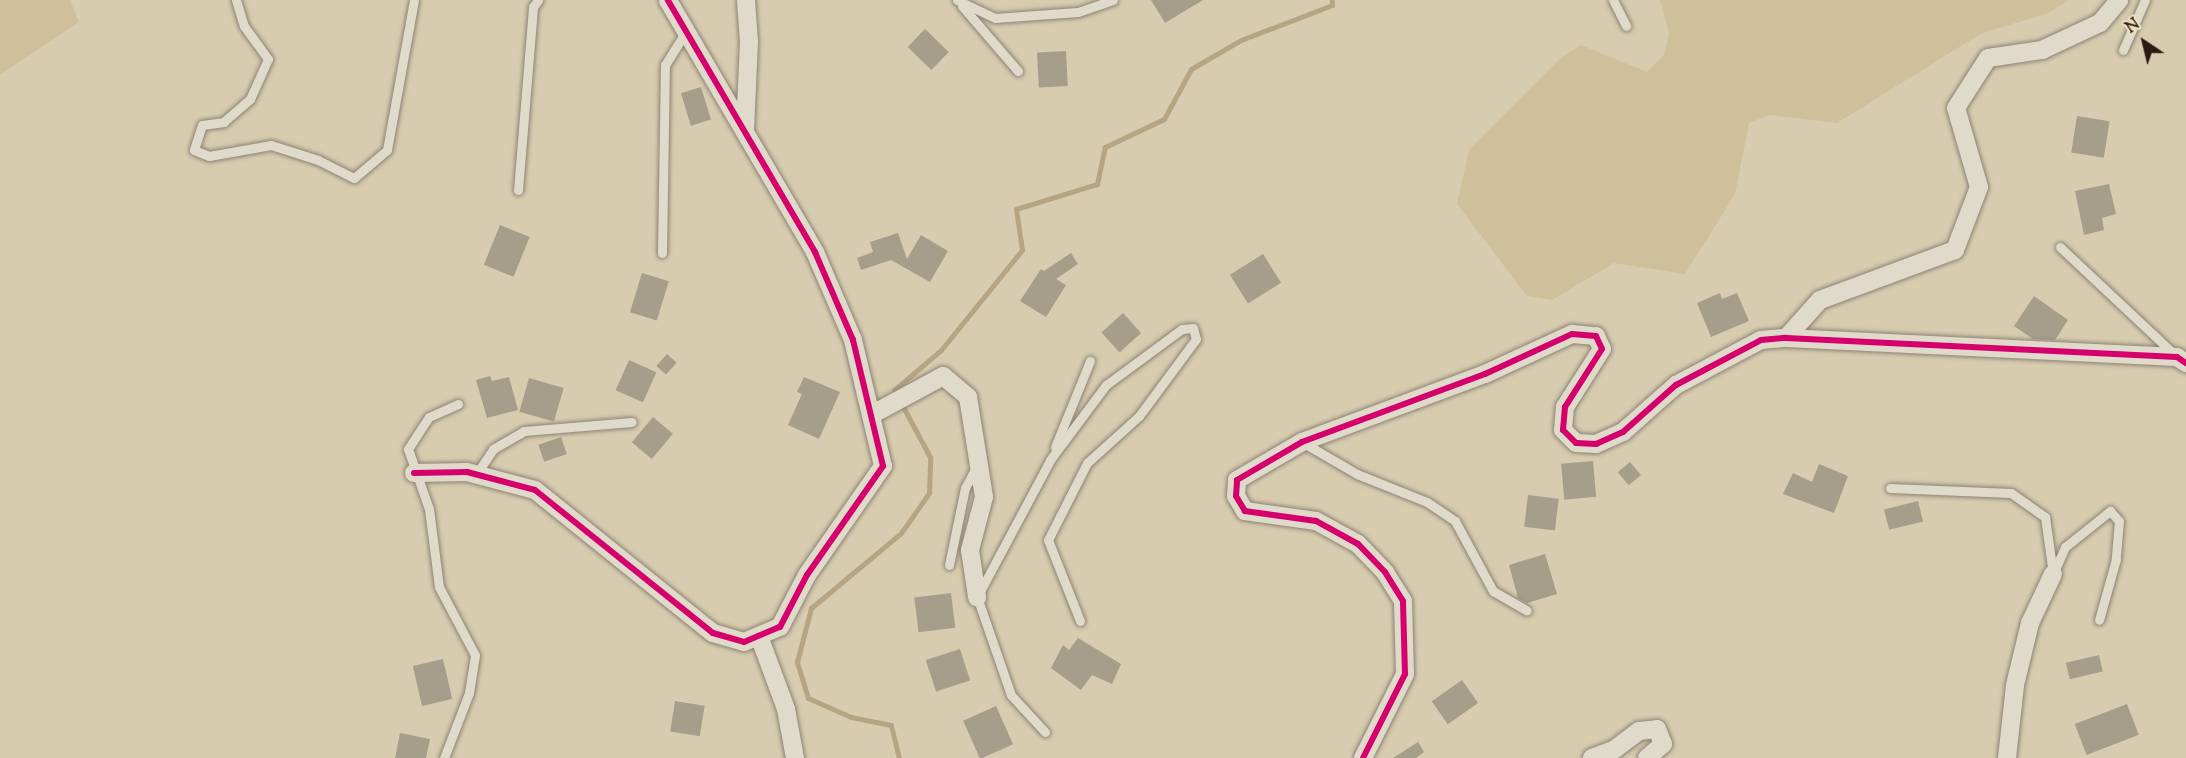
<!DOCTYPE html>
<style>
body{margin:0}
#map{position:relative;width:2186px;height:758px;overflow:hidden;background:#d8ccb0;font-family:"Sorts Mill Goudy",serif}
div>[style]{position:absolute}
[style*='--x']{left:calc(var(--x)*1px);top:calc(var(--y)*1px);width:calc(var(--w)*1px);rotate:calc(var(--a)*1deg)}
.green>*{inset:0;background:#cfbf9a}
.stream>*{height:5px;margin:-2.5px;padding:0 2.5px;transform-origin:2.5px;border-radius:2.5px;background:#b6a583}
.building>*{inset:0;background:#a69d8b;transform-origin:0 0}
.roads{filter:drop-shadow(0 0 2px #8c8374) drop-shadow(0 0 2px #8c8374)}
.lane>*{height:9px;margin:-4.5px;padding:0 4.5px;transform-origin:4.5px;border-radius:4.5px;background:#e0dacb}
.street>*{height:18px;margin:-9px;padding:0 9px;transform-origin:9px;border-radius:9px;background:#e0dacb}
.cycleway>*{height:6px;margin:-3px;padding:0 3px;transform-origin:3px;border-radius:3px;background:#d6006c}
span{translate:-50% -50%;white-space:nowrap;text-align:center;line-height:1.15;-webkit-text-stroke:4.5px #f0e2c1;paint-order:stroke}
.north{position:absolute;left:2114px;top:12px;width:60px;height:60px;-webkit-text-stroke:4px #f0e2c1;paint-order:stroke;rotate:325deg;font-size:16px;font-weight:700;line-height:24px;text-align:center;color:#2a1a12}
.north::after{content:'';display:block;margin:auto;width:21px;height:27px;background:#2a1a12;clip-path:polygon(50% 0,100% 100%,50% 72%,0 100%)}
</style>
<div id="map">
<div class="green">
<i style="clip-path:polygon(0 0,70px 0,79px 22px,0 75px)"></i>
<i style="clip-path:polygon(1660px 0,2069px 0,2049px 13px,1982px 33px,1837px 123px,1769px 115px,1749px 123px,1735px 194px,1685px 274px,1614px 263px,1552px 300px,1527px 296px,1457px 204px,1469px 150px,1562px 57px,1581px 45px,1647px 72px,1664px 55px,1669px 33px)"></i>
</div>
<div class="stream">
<i style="--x:899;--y:758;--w:34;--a:-104"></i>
<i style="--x:891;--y:725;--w:41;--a:-168.7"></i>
<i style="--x:851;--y:717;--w:47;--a:-156.2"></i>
<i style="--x:808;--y:698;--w:38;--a:-107"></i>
<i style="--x:797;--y:662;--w:56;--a:-75.5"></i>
<i style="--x:811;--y:608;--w:117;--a:-39.8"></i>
<i style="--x:901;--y:533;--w:49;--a:-55"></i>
<i style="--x:929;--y:493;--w:36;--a:-88"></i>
<i style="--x:930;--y:457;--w:76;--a:-118.2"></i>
<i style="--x:894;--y:390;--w:62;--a:-40.4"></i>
<i style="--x:941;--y:350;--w:129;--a:-51"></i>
<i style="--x:1022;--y:250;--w:41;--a:-98.3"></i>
<i style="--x:1016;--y:209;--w:85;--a:-17.2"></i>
<i style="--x:1097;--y:184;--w:38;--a:-78"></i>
<i style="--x:1105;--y:147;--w:65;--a:-25.4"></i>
<i style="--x:1164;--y:119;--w:57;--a:-61.6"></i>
<i style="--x:1191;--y:69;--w:58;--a:-30.1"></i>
<i style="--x:1241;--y:40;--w:97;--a:-21"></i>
<i style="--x:1332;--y:5;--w:5;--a:-90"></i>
</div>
<div class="building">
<i style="clip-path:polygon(1151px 0,1203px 0,1165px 23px)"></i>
<i style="left:925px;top:29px;width:33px;height:25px;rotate:44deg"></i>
<i style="left:1066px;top:51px;width:35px;height:29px;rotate:87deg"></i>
<i style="left:701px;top:87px;width:34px;height:21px;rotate:73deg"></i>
<i style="left:2077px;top:116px;width:33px;height:37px;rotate:9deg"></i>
<i style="clip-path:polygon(2109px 184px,2116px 214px,2102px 218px,2104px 230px,2084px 235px,2075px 191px)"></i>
<i style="left:500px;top:225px;width:32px;height:43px;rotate:22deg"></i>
<i style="clip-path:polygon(898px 233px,907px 259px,921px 235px,948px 251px,930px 282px,891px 260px,861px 270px,857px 258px,873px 252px,870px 242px)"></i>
<i style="clip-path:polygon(1071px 253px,1078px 264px,1056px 279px,1066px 285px,1046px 317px,1020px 301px,1041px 269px,1044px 271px)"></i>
<i style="left:1263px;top:254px;width:34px;height:39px;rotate:58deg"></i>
<i style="left:642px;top:273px;width:28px;height:41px;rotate:17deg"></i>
<i style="clip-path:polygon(1720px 293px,1722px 299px,1737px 293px,1749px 321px,1711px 337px,1697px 303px)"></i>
<i style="clip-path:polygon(2034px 296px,2068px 320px,2055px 340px,2033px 339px,2014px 326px)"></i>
<i style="left:1123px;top:313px;width:27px;height:29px;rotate:48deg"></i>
<i style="left:667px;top:354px;width:13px;height:16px;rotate:42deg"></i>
<i style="left:629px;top:360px;width:30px;height:33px;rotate:24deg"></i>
<i style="clip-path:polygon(490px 376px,492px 381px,509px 377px,518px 410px,487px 418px,476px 380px)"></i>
<i style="clip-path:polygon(804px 377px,840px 392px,819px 439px,788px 425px,802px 394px,797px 392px)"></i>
<i style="left:529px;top:378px;width:36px;height:35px;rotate:16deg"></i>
<i style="left:653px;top:417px;width:26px;height:33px;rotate:40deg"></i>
<i style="left:561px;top:437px;width:18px;height:24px;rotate:71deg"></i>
<i style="left:1593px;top:461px;width:36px;height:32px;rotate:85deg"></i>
<i style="left:1630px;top:462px;width:17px;height:16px;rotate:50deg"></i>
<i style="clip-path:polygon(1819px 464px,1848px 476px,1834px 513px,1783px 494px,1793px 473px,1812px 482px)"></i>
<i style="left:1528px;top:495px;width:31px;height:32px;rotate:7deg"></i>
<i style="left:1918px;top:501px;width:21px;height:35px;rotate:76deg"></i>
<i style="clip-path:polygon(1545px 554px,1557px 594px,1527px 603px,1518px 598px,1509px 565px)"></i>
<i style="left:951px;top:593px;width:35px;height:37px;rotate:83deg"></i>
<i style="clip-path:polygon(1078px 638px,1121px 664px,1112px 684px,1092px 675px,1081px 690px,1051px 668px,1063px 645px,1069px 650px)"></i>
<i style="left:960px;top:649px;width:33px;height:36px;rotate:72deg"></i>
<i style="left:2099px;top:655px;width:17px;height:34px;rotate:77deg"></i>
<i style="left:443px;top:659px;width:41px;height:31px;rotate:77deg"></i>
<i style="left:1462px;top:680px;width:28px;height:37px;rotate:55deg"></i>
<i style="left:675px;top:701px;width:30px;height:31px;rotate:9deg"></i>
<i style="left:2127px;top:704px;width:33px;height:56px;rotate:69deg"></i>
<i style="left:996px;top:706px;width:42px;height:36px;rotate:66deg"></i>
<i style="clip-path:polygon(400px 733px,430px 739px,426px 758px,395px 758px)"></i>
<i style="clip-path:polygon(1418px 742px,1424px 752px,1416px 758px,1393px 758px)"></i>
</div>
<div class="roads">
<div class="lane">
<i style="--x:236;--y:0;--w:27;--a:73"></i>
<i style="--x:244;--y:26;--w:41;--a:54"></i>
<i style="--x:268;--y:59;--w:44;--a:114.2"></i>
<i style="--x:250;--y:99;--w:35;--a:139"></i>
<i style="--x:224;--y:122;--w:22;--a:172"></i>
<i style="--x:202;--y:125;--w:26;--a:108"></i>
<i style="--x:194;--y:150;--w:16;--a:22"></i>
<i style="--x:209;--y:156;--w:63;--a:-10.1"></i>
<i style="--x:271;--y:145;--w:49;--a:17.7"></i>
<i style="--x:318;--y:160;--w:40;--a:26.6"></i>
<i style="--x:354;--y:178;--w:43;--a:-40.3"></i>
<i style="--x:387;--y:150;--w:152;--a:-79.8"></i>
<i style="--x:957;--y:0;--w:42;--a:25.3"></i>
<i style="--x:995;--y:18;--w:83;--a:-4.1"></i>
<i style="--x:1078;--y:12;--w:37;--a:-19"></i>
<i style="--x:1613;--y:0;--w:29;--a:63"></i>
<i style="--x:962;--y:6;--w:86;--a:49.3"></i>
<i style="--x:2123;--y:50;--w:55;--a:-66.3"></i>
<i style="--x:518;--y:190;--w:184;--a:-85.3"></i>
<i style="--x:533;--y:7;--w:9;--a:-54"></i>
<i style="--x:2060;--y:247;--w:158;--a:43.2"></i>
<i style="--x:662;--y:253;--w:188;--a:-89.1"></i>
<i style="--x:665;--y:65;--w:39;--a:-58"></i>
<i style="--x:1302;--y:442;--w:64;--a:30.2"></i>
<i style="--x:1357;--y:474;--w:75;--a:21.8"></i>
<i style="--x:1427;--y:502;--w:34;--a:34"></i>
<i style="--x:1455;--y:521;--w:80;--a:61.5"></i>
<i style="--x:1493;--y:591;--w:39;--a:30"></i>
<i style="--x:1055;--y:447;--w:93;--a:-67.9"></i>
<i style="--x:475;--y:476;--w:32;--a:-56"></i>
<i style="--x:493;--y:449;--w:36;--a:-30"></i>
<i style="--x:524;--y:431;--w:108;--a:-4.8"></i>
<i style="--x:1890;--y:488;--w:121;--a:2.4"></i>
<i style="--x:2011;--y:493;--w:42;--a:35.2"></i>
<i style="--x:2045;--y:517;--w:58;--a:82"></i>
<i style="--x:949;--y:565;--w:79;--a:-78.3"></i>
<i style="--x:965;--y:488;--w:24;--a:-62"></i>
<i style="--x:2053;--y:574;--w:30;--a:-66"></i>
<i style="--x:2065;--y:547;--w:58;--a:-38.7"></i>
<i style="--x:2110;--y:511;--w:13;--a:48"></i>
<i style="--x:2119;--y:521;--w:38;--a:95"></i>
<i style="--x:2116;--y:559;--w:63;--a:105.6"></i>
<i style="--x:1045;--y:732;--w:50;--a:-132.6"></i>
<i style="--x:1011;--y:695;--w:104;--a:-109.1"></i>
<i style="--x:977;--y:597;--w:155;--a:-61.9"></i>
<i style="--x:1050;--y:460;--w:94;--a:-53.3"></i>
<i style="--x:1106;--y:385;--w:94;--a:-36.4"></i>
<i style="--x:1182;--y:329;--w:11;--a:-5"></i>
<i style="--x:1193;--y:328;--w:11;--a:75"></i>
<i style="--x:1196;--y:339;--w:96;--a:126.5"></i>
<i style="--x:1139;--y:416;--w:70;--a:137.9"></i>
<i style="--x:1087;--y:463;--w:86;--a:116.9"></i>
<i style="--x:1048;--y:540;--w:87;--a:68.4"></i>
<i style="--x:444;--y:758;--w:70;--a:-69"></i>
<i style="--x:469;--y:693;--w:38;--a:-81"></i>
<i style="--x:475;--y:655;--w:77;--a:-117.9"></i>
<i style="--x:439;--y:587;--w:79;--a:-97.3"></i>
<i style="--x:429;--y:509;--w:64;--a:-109.3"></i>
<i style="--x:408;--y:449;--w:38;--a:-57"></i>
<i style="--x:429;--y:417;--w:32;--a:-24"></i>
</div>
<div class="street">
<i style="--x:745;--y:130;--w:88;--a:-87.4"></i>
<i style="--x:749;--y:42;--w:42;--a:-94.1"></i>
<i style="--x:1786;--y:338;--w:51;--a:-48.2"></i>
<i style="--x:1820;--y:300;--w:144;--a:-20.3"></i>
<i style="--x:1955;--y:250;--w:67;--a:-69.1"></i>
<i style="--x:1979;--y:187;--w:82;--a:-106.2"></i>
<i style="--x:1956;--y:108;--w:59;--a:-57.4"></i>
<i style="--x:1988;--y:58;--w:55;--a:-8.4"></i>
<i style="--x:2042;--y:50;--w:64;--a:-25"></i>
<i style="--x:2100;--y:23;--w:30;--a:-50"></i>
<i style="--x:871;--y:415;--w:82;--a:-28.4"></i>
<i style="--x:943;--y:376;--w:33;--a:40"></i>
<i style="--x:968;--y:397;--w:101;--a:80.9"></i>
<i style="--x:984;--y:497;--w:55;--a:104.8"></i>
<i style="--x:970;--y:550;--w:48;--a:81.5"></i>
<i style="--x:414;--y:473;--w:53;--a:-1.1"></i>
<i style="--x:467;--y:472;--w:70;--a:14.8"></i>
<i style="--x:535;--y:490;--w:228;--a:38.8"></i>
<i style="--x:713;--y:633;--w:32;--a:16"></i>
<i style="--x:744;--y:642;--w:39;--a:-23"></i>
<i style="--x:780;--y:627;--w:59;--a:-62.6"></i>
<i style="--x:807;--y:575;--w:133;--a:-55.1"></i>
<i style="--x:883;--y:466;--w:130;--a:-103.4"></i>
<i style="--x:853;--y:340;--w:96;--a:-113.4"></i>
<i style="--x:815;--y:252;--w:292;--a:-120.3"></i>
<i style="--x:759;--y:636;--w:78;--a:69.7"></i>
<i style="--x:786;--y:709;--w:50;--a:79.6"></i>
<i style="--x:1363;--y:758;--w:94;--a:-63.4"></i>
<i style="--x:1405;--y:674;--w:73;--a:-91.6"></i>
<i style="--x:1403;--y:601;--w:34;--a:-122"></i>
<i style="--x:1385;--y:572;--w:39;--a:-134"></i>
<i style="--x:1358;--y:544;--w:48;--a:-151.3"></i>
<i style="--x:1316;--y:521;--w:72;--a:-172"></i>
<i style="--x:1245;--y:511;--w:17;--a:-121"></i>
<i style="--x:1236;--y:496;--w:16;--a:-86"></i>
<i style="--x:1237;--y:480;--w:75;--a:-30.3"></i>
<i style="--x:1302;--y:442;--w:195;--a:-20.4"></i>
<i style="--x:1485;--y:374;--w:96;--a:-24.7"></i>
<i style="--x:1572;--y:334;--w:24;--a:5"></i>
<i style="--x:1596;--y:336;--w:14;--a:65"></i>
<i style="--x:1602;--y:349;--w:69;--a:122.5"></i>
<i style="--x:1565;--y:407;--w:23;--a:95"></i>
<i style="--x:1563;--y:430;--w:18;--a:45"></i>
<i style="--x:1576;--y:443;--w:20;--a:3"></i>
<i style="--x:1596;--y:444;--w:30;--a:-24"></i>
<i style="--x:1623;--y:432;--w:71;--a:-41.6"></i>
<i style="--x:1676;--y:385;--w:96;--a:-27.9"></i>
<i style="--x:1761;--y:340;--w:25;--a:-5"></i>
<i style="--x:1786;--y:338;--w:391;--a:2.8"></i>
<i style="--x:2177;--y:357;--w:11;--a:34"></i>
<i style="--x:1592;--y:758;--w:25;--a:-21"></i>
<i style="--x:1615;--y:749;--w:30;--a:-37"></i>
<i style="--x:1639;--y:731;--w:18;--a:-6"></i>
<i style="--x:1657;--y:729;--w:16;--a:68"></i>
<i style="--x:1663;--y:744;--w:21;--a:139"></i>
<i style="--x:2007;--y:758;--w:73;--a:-83.7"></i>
<i style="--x:2015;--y:685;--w:64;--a:-76.4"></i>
<i style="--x:2030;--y:623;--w:54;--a:-64.9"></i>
</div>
</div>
<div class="cycleway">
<i style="--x:414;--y:473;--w:53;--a:-1.1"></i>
<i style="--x:467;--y:472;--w:70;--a:14.8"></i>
<i style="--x:535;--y:490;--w:228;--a:38.8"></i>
<i style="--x:713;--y:633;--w:32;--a:16"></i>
<i style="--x:744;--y:642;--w:39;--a:-23"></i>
<i style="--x:780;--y:627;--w:59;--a:-62.6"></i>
<i style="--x:807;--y:575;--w:133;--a:-55.1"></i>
<i style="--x:883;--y:466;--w:130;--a:-103.4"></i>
<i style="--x:853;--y:340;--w:96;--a:-113.4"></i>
<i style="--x:815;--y:252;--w:292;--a:-120.3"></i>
<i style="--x:1363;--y:758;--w:94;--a:-63.4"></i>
<i style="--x:1405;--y:674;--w:73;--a:-91.6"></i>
<i style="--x:1403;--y:601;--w:34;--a:-122"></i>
<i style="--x:1385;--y:572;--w:39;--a:-134"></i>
<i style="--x:1358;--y:544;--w:48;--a:-151.3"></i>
<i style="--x:1316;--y:521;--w:72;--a:-172"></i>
<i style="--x:1245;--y:511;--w:17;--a:-121"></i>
<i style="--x:1236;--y:496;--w:16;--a:-86"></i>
<i style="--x:1237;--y:480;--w:75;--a:-30.3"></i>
<i style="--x:1302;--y:442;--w:195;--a:-20.4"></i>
<i style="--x:1485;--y:374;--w:96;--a:-24.7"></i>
<i style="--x:1572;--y:334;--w:24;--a:5"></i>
<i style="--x:1596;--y:336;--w:14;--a:65"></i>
<i style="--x:1602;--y:349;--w:69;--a:122.5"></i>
<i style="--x:1565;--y:407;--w:23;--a:95"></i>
<i style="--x:1563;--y:430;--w:18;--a:45"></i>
<i style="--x:1576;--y:443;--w:20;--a:3"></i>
<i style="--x:1596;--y:444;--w:30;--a:-24"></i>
<i style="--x:1623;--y:432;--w:71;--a:-41.6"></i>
<i style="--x:1676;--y:385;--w:96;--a:-27.9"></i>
<i style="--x:1761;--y:340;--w:25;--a:-5"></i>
<i style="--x:1786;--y:338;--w:391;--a:2.8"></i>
<i style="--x:2177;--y:357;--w:11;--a:34"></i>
</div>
<div class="north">N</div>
</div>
